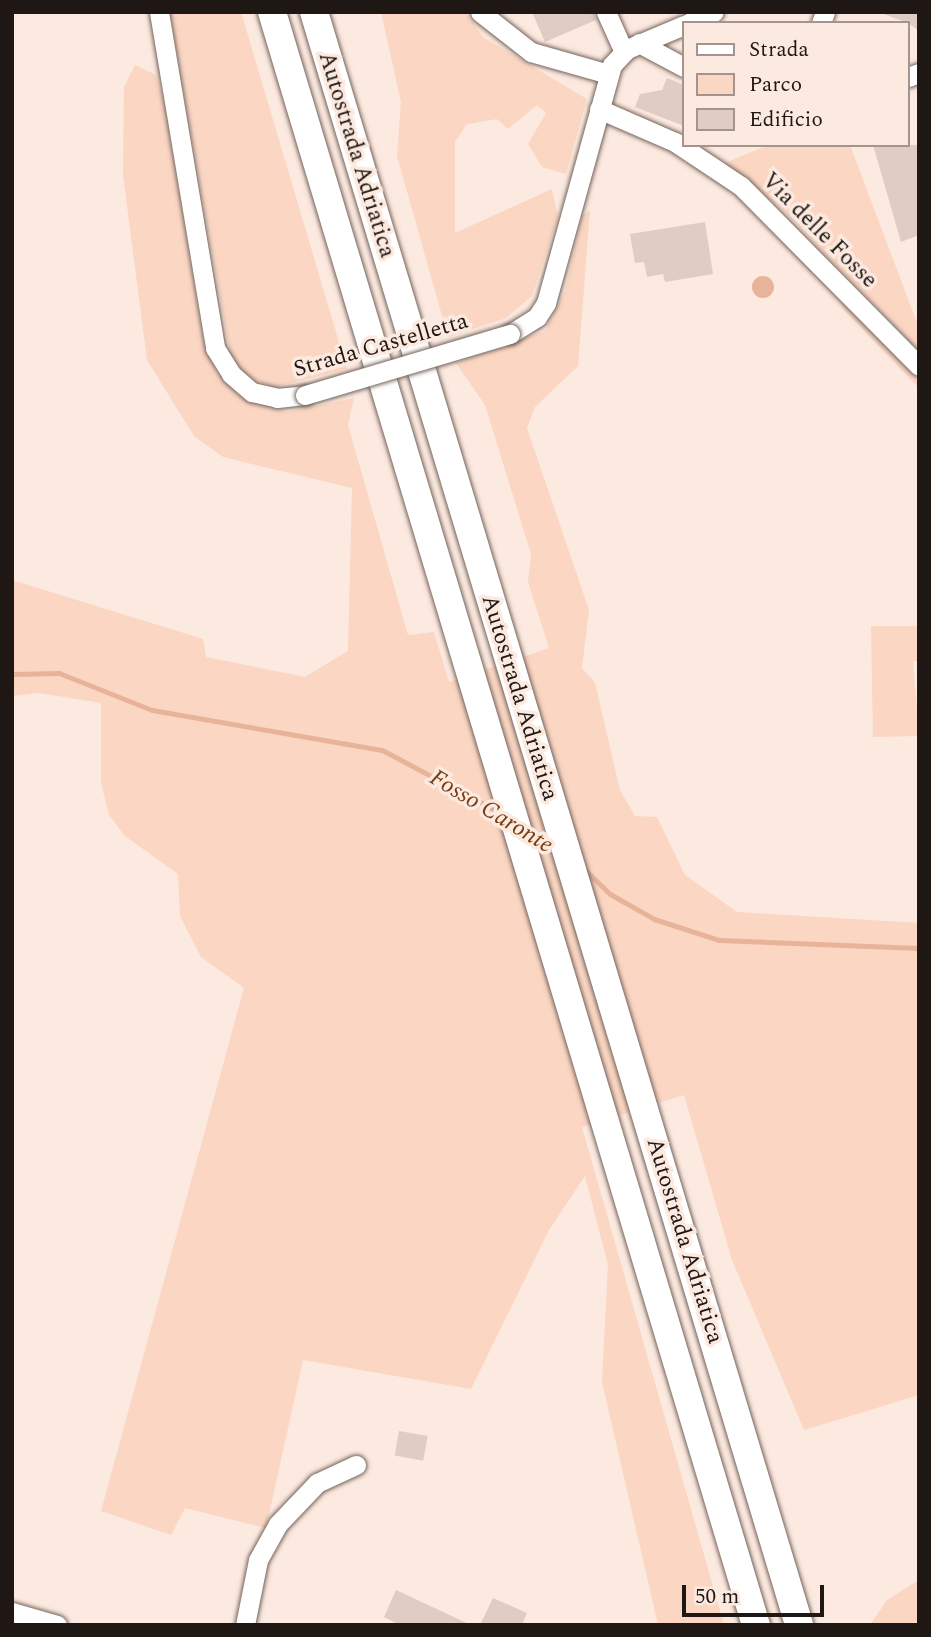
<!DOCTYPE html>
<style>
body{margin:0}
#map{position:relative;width:931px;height:1637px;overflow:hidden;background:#fce9df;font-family:Spectral,serif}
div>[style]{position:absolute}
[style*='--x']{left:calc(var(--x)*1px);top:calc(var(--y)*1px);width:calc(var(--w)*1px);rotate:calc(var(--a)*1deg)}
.green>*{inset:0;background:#fbd6c3}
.water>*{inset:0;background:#e8b499}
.round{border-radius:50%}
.stream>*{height:5px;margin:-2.5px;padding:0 2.5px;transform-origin:2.5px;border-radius:2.5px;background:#e8b499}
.building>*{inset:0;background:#dfccc3;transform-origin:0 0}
.roads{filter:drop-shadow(0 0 2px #74645c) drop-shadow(0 0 2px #74645c)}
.minor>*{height:19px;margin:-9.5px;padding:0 9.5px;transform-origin:9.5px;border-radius:9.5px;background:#fff}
.highway>*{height:28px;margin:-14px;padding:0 14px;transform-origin:14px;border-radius:14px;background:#fff}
.bridges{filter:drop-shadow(0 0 2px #74645c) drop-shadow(0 0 2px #74645c)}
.minor-bridge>*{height:19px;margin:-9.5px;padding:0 9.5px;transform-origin:9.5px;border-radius:9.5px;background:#fff}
span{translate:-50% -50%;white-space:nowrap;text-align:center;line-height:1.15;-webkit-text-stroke:7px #fce9df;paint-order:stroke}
.street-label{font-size:23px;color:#1e1714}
.water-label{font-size:24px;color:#7b3c14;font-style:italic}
.frame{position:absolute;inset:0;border:14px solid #1e1714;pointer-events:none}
.legend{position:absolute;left:682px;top:21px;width:228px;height:126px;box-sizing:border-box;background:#fce9df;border:2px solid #a3958e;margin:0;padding:9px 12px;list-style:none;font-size:21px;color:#1e1714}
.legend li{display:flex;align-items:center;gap:14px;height:35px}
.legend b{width:35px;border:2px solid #a3958e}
.scale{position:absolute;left:682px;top:1585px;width:142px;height:32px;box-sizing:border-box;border:4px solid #1e1714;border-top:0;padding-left:9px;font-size:21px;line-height:24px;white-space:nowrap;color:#1e1714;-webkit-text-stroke:5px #fce9df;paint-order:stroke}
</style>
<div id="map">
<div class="green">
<i style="clip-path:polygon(170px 12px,241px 12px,347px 369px,275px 387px,253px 380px,231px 359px)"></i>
<i style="clip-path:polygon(381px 12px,465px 12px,483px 37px,587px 99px,566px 174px,542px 167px,528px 144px,546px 113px,537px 105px,508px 129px,497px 119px,467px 124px,455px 142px,455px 233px,552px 189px,558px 217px,532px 296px,506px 318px,448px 337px,397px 156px,401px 102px)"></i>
<i style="clip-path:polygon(135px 65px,156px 75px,165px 107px,203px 339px,217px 373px,239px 394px,287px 412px,354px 398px,348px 425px,408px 635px,434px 632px,449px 682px,549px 648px,528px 582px,531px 554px,485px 405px,456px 363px,545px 331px,565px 291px,582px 216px,590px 210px,578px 366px,535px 407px,527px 428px,589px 610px,582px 668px,595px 683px,620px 790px,635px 816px,657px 817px,685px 875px,737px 912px,919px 923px,919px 1395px,804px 1430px,732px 1260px,684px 1095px,582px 1127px,724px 1625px,658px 1625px,602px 1382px,608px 1265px,585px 1176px,549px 1230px,471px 1389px,303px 1360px,266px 1528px,185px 1508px,171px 1535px,101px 1511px,244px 988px,201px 957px,180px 916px,178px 874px,125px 836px,109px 815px,101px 783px,101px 703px,39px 693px,12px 696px,12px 580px,203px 639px,206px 657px,305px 677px,348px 651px,352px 488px,223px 457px,194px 436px,147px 360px,123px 175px,124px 87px)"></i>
<i style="clip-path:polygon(768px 145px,850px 145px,919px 328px,919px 351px,783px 210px,725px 163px)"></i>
<i style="clip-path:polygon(839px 294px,919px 373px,919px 388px,844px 310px)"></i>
<i style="clip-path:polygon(871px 626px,919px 626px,919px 661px,913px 661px,919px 736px,873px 737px)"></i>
<i style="clip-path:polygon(919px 1580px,919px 1625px,870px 1625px,887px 1600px)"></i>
</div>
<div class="water">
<i class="round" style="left:752px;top:276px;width:22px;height:22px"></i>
</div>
<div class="stream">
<i style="--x:12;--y:674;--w:47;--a:-1.2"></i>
<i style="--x:59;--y:673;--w:100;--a:21.7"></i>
<i style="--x:152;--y:710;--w:233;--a:9.9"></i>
<i style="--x:382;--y:750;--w:137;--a:27.9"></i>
<i style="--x:528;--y:832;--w:32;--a:34"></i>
<i style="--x:584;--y:869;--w:36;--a:44"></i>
<i style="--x:610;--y:894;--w:51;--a:29.6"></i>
<i style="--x:654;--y:919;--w:68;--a:17.9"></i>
<i style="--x:719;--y:940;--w:200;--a:2.3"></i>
</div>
<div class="building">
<i style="clip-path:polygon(532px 12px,594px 12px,596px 20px,545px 42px)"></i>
<i style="clip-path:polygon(878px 12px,919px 12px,919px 31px,908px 23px)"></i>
<i style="clip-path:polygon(667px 78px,684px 85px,684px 126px,635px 107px,640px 94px,662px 90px)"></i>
<i style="clip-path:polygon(873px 145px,919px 145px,919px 235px,901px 242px)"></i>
<i style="clip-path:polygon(705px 222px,713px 274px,665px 282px,663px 274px,647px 277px,644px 262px,635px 263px,630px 234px)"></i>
<i style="left:399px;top:1431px;width:29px;height:25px;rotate:10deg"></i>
<i style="clip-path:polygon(396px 1590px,471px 1625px,400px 1625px,384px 1617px)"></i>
<i style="clip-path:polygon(493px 1598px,527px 1613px,522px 1625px,480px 1625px)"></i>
</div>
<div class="roads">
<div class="minor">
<i style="--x:159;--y:12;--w:341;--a:80.5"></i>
<i style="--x:215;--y:348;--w:31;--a:58"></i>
<i style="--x:231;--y:374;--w:28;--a:41"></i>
<i style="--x:252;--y:392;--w:26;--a:13"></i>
<i style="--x:277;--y:398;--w:28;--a:-6"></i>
<i style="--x:480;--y:12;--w:65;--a:38.1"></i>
<i style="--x:531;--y:52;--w:81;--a:15.8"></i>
<i style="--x:606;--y:12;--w:44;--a:65.8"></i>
<i style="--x:689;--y:23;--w:27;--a:-24"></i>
<i style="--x:821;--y:23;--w:12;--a:-70"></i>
<i style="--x:639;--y:43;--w:51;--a:28.1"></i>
<i style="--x:908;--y:77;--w:12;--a:-20"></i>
<i style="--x:599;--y:109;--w:83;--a:23.5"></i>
<i style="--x:675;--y:142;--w:79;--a:33.7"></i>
<i style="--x:741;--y:186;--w:253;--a:45.3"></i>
<i style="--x:510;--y:334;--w:32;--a:-32"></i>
<i style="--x:537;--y:317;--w:17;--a:-57"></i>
<i style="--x:546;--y:303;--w:247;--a:-74.5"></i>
<i style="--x:612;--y:65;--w:22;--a:-47"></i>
<i style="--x:627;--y:49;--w:62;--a:-22.8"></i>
<i style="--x:12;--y:1612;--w:47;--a:16.1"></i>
<i style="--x:245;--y:1625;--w:66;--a:-78.7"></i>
<i style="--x:258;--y:1560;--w:41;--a:-60.9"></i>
<i style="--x:278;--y:1524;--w:57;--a:-46.4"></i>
<i style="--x:317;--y:1483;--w:43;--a:-24.8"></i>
</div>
<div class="highway">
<i style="--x:272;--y:12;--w:1684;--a:73.3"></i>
<i style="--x:314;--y:12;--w:1684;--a:73.26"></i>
</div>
</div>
<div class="bridges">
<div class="minor-bridge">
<i style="--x:305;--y:395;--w:214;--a:-16.6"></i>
</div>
</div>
<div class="street-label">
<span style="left:356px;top:155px;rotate:73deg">Autostrada Adriatica</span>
<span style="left:819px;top:231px;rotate:45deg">Via delle Fosse</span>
<span style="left:381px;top:346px;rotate:-16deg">Strada Castelletta</span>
<span style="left:519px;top:698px;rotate:73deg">Autostrada Adriatica</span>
<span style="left:684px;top:1241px;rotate:73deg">Autostrada Adriatica</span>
</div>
<div class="water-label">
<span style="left:491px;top:812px;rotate:31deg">Fosso Caronte</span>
</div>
<div class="frame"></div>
<ul class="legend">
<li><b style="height:9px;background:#fff"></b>Strada</li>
<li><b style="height:19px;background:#fbd6c3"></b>Parco</li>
<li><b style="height:19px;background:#dfccc3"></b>Edificio</li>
</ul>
<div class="scale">50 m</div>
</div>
